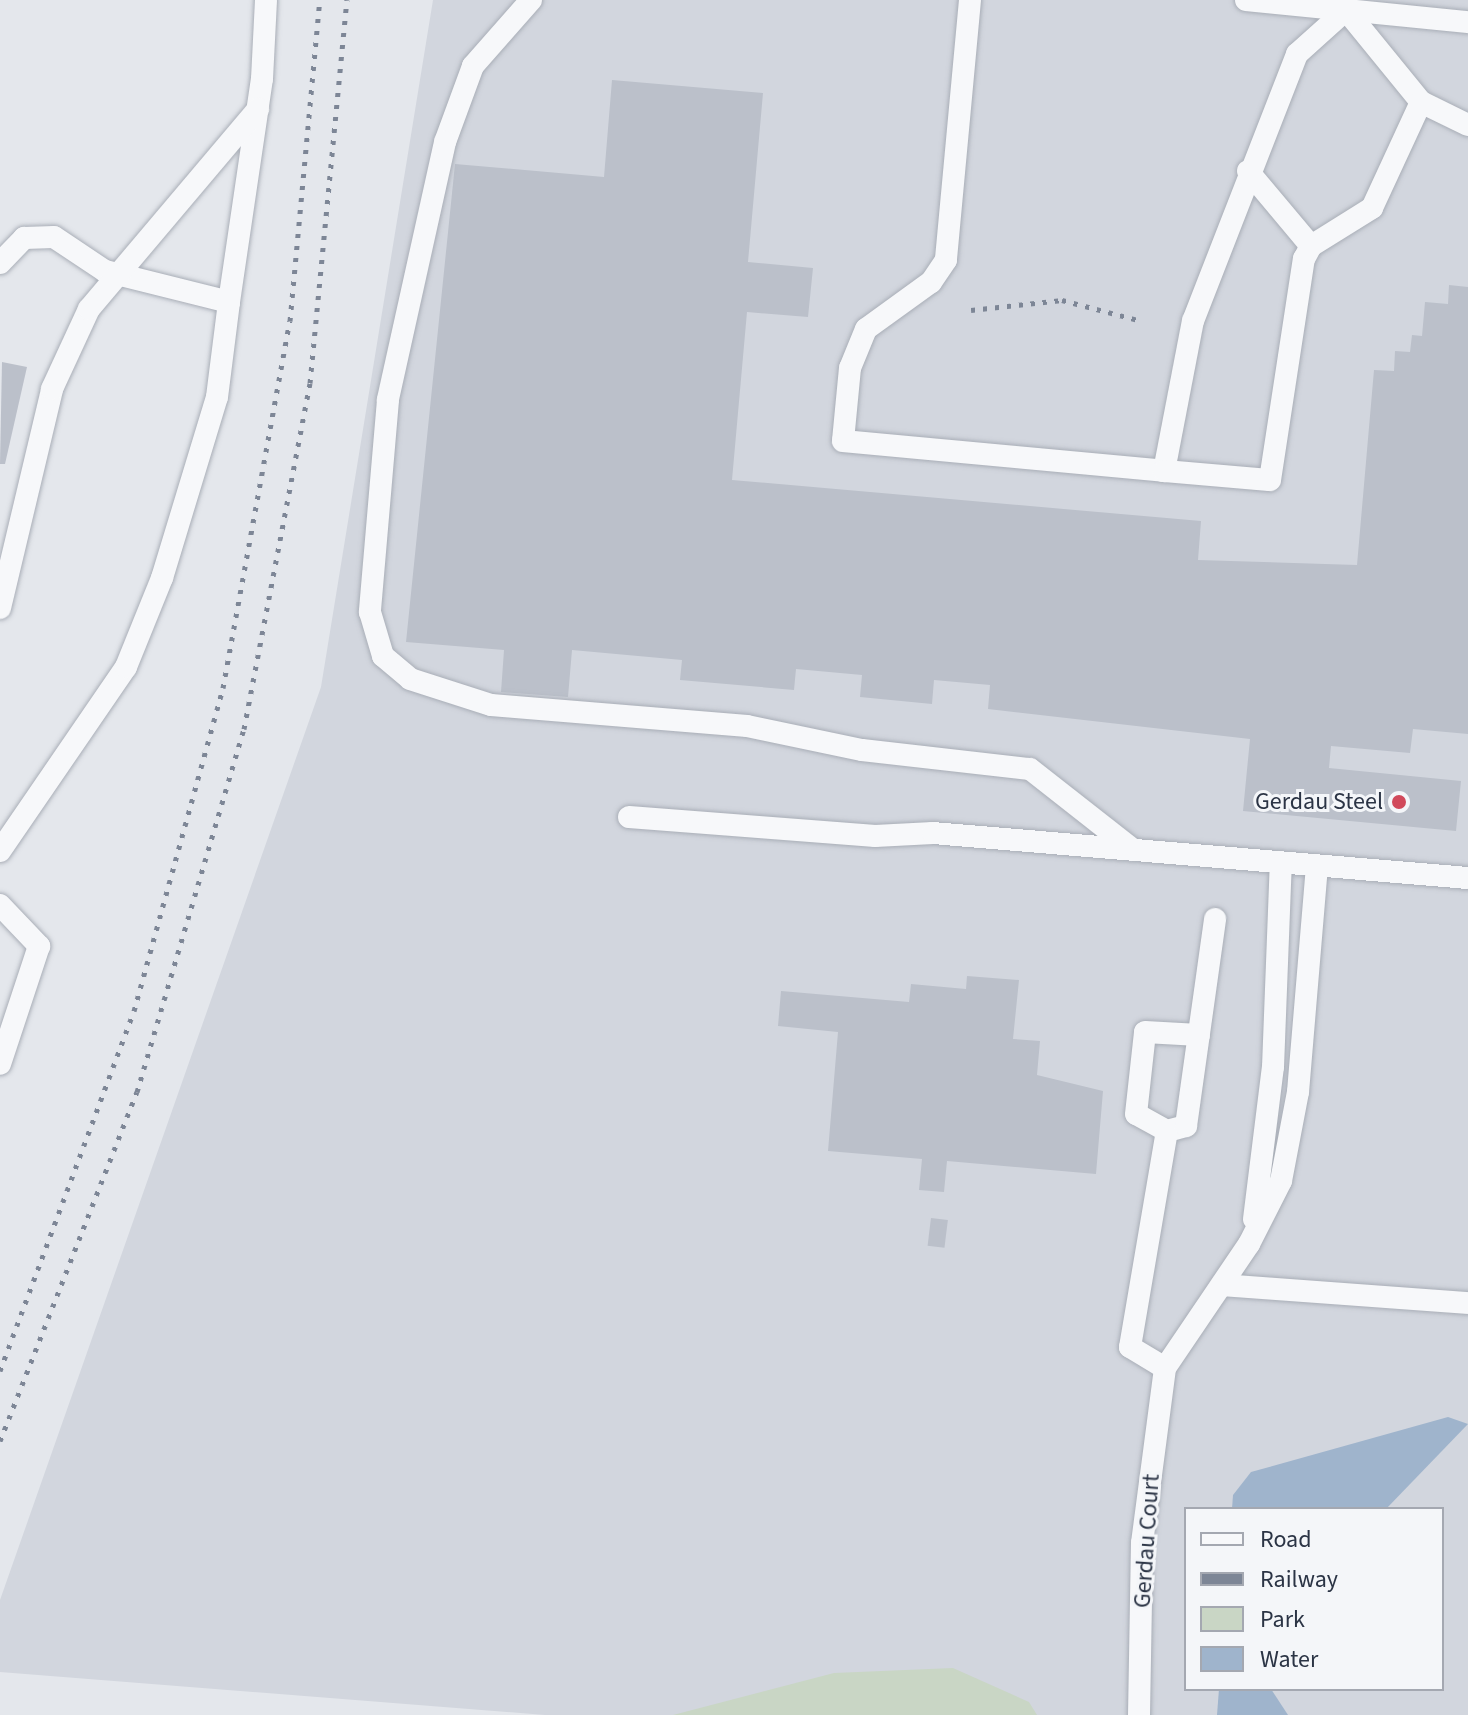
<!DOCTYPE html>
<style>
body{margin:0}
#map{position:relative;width:1468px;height:1715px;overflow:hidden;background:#e4e7ec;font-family:"Source Sans 3",sans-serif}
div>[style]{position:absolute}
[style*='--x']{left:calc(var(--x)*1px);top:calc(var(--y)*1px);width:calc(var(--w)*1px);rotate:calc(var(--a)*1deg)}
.built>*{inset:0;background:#d2d6de}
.green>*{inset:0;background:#c9d6c5}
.water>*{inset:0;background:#9fb4cc}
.building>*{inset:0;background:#bbc0ca;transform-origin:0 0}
.roads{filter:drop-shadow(0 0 2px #a9aeb7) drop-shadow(0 0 2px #a9aeb7)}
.minor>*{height:22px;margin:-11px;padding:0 11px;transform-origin:11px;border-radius:11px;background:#f7f8fa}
.rail>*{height:5px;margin-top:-2.5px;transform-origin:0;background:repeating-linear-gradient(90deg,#7d8696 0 4px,transparent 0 12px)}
.dots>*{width:22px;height:22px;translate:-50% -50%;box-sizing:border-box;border:4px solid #f4f6f9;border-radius:50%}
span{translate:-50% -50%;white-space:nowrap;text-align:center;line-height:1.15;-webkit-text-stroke:6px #f4f6f9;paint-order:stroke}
.poi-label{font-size:24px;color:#2b3445}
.right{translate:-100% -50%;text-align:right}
.street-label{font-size:24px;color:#2b3445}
.legend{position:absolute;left:1184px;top:1507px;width:260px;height:184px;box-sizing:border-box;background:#f4f6f9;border:2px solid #a4a8b1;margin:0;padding:10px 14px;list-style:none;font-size:24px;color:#2b3445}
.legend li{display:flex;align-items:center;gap:16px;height:40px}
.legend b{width:40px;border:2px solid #a4a8b1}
</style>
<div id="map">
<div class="built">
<i style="clip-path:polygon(evenodd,433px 0,1468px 0,1468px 1715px,545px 1715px,0 1672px,0 1600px,321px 687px,433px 0,1186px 1509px,1442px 1509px,1442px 1689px,1186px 1689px,1186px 1509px)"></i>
</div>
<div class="green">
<i style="clip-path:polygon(953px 1668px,1029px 1702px,1037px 1715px,673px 1715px,834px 1673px)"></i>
</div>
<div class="water">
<i style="clip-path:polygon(1448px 1417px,1468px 1424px,1386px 1509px,1232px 1509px,1233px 1495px,1251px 1472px)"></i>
<i style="clip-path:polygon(1219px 1689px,1271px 1689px,1288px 1715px,1217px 1715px)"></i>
</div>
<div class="building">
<i style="clip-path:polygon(612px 80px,763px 93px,748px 262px,813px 268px,808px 317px,747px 312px,732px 480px,1201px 521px,1198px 560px,1357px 565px,1374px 370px,1394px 371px,1395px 351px,1410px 352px,1412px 335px,1422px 336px,1425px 302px,1448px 304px,1449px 285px,1468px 287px,1468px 734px,1413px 729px,1410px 753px,1331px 746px,1329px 768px,1461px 781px,1456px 831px,1243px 811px,1250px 739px,988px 709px,990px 685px,934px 680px,932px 704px,860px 697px,862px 675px,796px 669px,794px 690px,680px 680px,682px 660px,572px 650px,568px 697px,501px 692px,504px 650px,406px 642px,455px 164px,604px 177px)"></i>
<i style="clip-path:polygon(2px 362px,27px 367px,5px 464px,0 464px)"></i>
<i style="clip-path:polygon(967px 976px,1019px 980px,1013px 1039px,1040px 1041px,1037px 1075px,1103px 1091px,1096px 1174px,947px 1161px,944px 1192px,919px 1190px,922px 1159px,828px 1151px,838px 1032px,778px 1026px,781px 991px,909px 1002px,911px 984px,966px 989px)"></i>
<i style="left:931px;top:1218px;width:17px;height:28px;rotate:7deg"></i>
</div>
<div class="roads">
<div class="minor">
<i style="--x:531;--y:0;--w:88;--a:131.3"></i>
<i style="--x:473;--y:66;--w:81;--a:110.2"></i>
<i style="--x:445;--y:142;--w:264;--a:102.5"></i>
<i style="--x:388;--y:400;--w:213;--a:94.9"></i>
<i style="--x:370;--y:612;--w:46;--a:73.5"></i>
<i style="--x:383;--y:656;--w:35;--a:40"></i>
<i style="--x:410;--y:679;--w:85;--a:17.8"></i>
<i style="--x:491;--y:705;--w:257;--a:4.7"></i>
<i style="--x:747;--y:726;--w:117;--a:11.8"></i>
<i style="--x:862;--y:750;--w:169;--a:6.5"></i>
<i style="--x:1030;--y:769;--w:130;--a:38.1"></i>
<i style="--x:970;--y:0;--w:261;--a:95.3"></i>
<i style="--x:946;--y:260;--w:27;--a:124"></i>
<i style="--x:931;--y:282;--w:80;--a:144.1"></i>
<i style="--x:866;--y:329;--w:42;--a:112.3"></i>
<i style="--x:850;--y:368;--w:73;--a:95.5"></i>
<i style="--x:843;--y:441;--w:322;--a:5.3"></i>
<i style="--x:1164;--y:471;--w:153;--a:-79.1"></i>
<i style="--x:1193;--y:321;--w:287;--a:-68.7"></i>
<i style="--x:1297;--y:54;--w:66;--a:-41.9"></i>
<i style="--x:1346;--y:10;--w:119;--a:50.8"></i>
<i style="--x:1421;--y:102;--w:52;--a:26.1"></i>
<i style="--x:1246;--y:0;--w:223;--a:5.7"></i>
<i style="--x:1248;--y:171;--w:98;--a:50"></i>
<i style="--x:0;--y:263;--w:35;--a:-46"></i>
<i style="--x:24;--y:238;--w:30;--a:-2"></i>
<i style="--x:54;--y:237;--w:61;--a:33.7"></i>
<i style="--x:105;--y:271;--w:128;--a:14"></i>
<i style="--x:229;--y:302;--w:225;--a:-81.6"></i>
<i style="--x:262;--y:79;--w:79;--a:-87.1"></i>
<i style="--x:1164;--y:471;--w:106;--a:4.9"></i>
<i style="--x:1270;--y:480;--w:224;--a:-81.3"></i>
<i style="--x:1304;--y:259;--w:15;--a:-62"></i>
<i style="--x:1311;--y:246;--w:72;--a:-31.9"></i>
<i style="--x:1372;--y:208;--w:117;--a:-65.2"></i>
<i style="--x:0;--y:608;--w:225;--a:-76.6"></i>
<i style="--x:52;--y:389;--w:88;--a:-65.2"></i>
<i style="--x:89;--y:309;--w:262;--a:-49.8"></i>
<i style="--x:629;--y:817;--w:247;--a:4.4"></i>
<i style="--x:875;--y:836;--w:58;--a:-3"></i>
<i style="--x:933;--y:833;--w:537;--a:4.81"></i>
<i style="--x:0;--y:851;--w:223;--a:-55.6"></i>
<i style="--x:126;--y:667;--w:96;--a:-68"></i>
<i style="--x:162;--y:578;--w:189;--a:-73.1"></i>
<i style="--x:217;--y:397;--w:96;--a:-82.8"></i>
<i style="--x:0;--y:905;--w:57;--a:46.4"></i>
<i style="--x:39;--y:946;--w:124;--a:108.3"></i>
<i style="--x:1167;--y:1131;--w:35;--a:-151"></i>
<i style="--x:1136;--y:1114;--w:82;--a:-83.7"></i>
<i style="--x:1145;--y:1032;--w:54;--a:3.2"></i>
<i style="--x:1254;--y:1219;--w:153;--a:-82.9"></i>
<i style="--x:1273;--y:1067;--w:204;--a:-87.8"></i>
<i style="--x:1222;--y:1285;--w:247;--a:4.2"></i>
<i style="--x:1165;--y:1368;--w:41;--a:-149"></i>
<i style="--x:1130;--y:1347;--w:219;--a:-80.3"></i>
<i style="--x:1167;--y:1131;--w:20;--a:-15"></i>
<i style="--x:1186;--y:1126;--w:209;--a:-82"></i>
<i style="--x:1139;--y:1715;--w:172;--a:-89"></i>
<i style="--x:1142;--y:1543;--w:177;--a:-82.5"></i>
<i style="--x:1165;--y:1368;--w:150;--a:-55.9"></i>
<i style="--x:1249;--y:1244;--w:71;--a:-63.1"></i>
<i style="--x:1281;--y:1181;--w:91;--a:-79.2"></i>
<i style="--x:1298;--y:1092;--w:227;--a:-85.2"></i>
</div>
</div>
<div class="rail">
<i style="--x:971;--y:310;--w:92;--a:-6.3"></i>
<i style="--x:1062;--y:300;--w:83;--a:14.7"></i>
<i style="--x:0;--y:1371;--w:384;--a:-69.6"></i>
<i style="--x:134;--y:1011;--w:335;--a:-74.6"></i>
<i style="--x:223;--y:688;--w:373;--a:-79.7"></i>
<i style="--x:290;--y:321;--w:322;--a:-84.7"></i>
<i style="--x:0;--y:1441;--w:375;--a:-68.6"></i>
<i style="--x:137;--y:1092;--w:378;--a:-73.6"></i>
<i style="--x:244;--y:729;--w:352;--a:-79.2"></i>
<i style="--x:310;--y:383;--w:385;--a:-84.5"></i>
</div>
<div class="dots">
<i style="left:1399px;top:802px;background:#d1495b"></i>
</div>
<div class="poi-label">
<span class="right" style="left:1383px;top:802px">Gerdau Steel</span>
</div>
<div class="street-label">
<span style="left:1147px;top:1541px;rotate:-86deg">Gerdau Court</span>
</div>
<ul class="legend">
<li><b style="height:10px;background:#f7f8fa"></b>Road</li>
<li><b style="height:10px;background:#7d8696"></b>Railway</li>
<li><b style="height:22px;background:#c9d6c5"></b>Park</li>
<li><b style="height:22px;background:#9fb4cc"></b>Water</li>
</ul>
</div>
